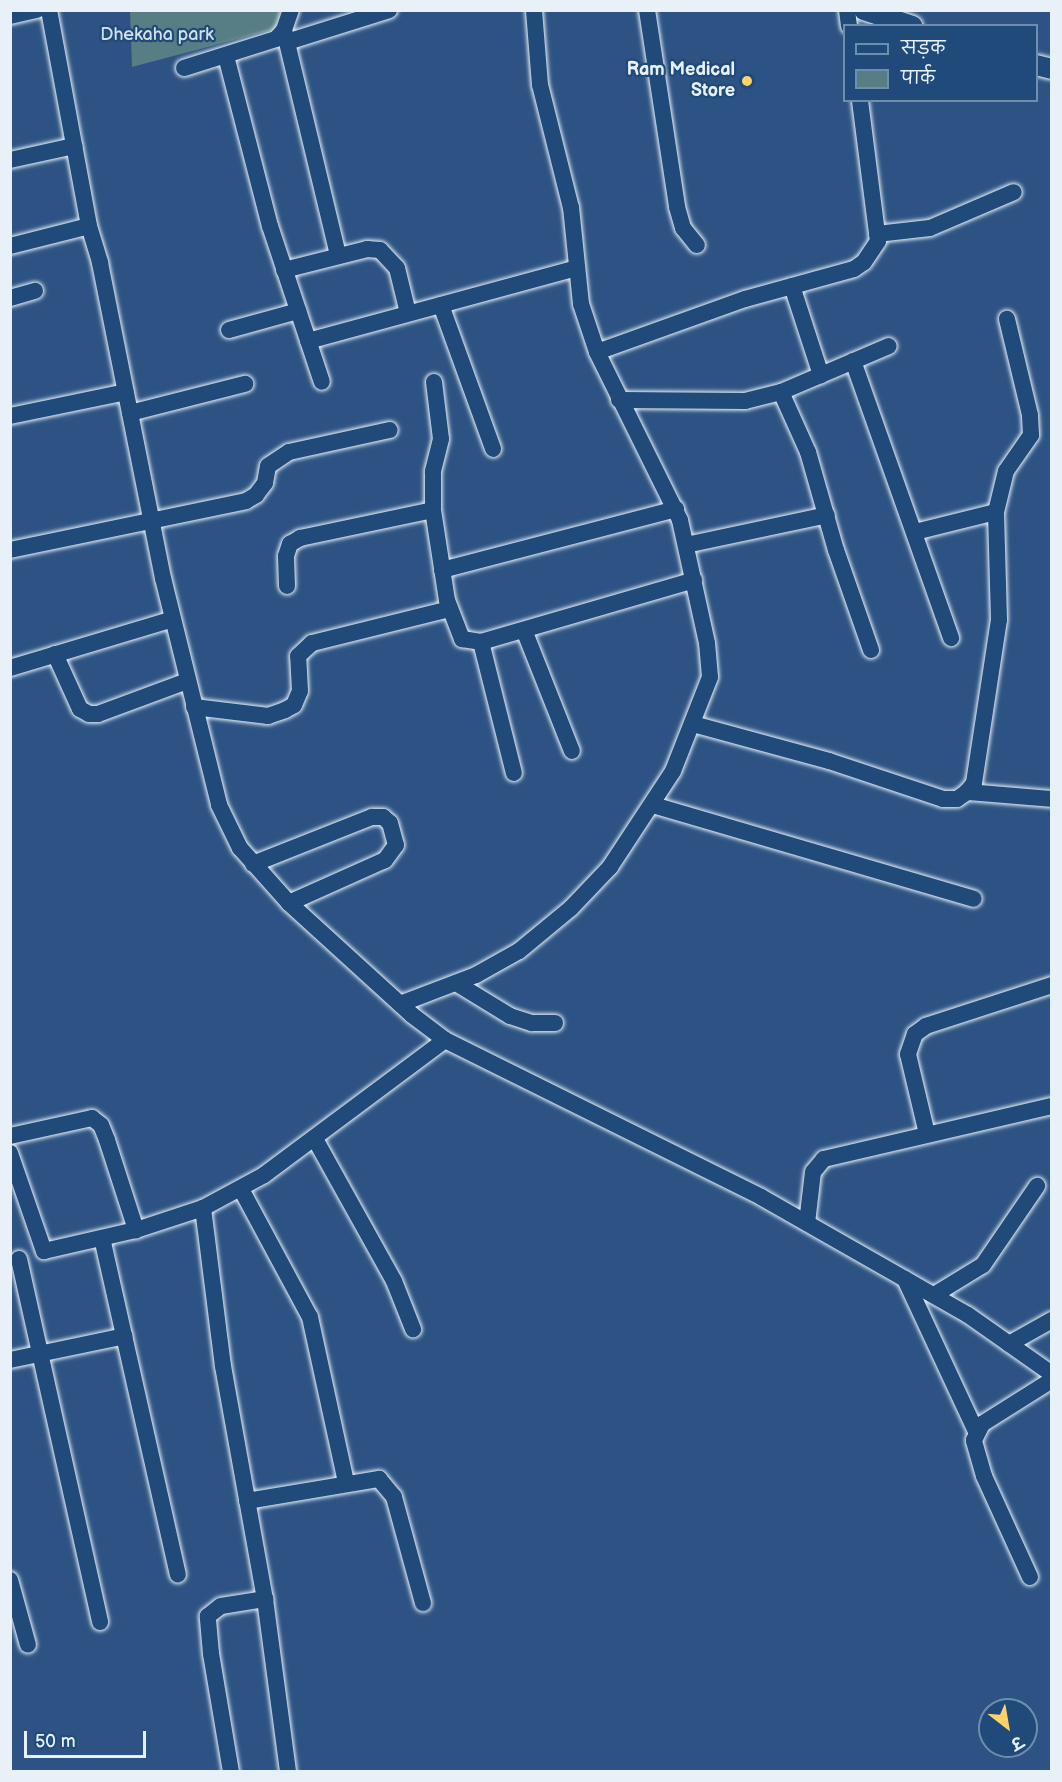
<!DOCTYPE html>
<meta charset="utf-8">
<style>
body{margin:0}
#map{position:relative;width:1062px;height:1782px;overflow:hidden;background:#2c5383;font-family:"Balsamiq Sans","Playpen Sans Deva",sans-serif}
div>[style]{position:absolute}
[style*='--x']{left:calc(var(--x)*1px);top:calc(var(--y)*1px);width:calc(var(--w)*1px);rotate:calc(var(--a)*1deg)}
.green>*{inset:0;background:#577e84}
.roads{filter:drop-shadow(0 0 2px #e8f1f8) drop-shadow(0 0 2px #e8f1f8)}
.minor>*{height:16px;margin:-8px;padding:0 8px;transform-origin:8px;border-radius:8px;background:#1f4a7a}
.major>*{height:20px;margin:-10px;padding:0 10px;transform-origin:10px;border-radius:10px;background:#1f4a7a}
.dots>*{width:16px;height:16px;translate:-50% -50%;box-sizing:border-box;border:3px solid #1f4a7a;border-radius:50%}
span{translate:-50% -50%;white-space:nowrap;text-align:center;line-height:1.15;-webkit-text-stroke:4.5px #1f4a7a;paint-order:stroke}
.park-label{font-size:18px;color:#d2e0e7}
.poi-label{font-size:18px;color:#e8f1f8;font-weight:700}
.right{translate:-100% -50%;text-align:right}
.frame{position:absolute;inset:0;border:12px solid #e8f1f8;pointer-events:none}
.legend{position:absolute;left:843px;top:24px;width:195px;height:78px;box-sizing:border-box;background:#1f4a7a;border:2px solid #6f8dac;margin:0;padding:8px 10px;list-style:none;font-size:18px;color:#e8f1f8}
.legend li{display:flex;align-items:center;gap:12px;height:30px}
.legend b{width:30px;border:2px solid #6f8dac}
.north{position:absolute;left:978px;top:1698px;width:60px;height:60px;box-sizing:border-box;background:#1f4a7a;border:2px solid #6f8dac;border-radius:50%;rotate:149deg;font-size:16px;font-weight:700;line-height:24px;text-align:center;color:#e8f1f8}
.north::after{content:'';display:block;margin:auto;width:21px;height:27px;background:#ffd166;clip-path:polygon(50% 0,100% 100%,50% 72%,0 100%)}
.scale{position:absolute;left:24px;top:1731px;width:122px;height:27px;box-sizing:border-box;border:3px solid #e8f1f8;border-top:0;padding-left:8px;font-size:18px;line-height:21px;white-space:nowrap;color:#e8f1f8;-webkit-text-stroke:4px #1f4a7a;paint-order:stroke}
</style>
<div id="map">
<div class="green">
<i style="clip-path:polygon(281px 10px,275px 29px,132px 67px,130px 11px)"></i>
</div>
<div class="roads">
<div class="minor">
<i style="--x:49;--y:10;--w:220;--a:79.5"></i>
<i style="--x:89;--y:226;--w:39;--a:73"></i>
<i style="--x:100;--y:263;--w:321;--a:78.7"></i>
<i style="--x:163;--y:578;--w:234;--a:76.1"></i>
<i style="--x:219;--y:805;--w:48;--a:64"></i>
<i style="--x:240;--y:848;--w:74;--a:48.3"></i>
<i style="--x:289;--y:903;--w:166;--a:42.3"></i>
<i style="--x:412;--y:1015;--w:41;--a:37.1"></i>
<i style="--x:445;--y:1040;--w:353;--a:26.4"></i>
<i style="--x:761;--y:1197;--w:238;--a:29.7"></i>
<i style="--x:968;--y:1315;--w:103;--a:35.1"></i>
<i style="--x:647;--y:10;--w:199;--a:81.3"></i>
<i style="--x:677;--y:207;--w:22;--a:74"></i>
<i style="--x:683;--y:228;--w:22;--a:51"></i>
<i style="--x:847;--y:10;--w:16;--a:83"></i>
<i style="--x:10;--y:16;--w:28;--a:-13"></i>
<i style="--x:284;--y:30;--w:231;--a:76.5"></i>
<i style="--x:287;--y:42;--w:107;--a:-17.4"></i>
<i style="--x:226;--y:56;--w:176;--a:75.5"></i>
<i style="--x:270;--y:226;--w:164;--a:71.6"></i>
<i style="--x:184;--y:68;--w:96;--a:-17.5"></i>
<i style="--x:276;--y:39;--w:12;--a:-48"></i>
<i style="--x:284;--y:30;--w:21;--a:-71"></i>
<i style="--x:10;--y:160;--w:66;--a:-12.3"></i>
<i style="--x:877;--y:234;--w:53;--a:-6.5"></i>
<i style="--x:930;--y:228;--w:91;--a:-23.2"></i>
<i style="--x:10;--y:246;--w:81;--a:-14.2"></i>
<i style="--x:284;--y:270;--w:86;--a:-14.2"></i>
<i style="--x:367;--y:249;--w:13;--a:4"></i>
<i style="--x:380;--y:250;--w:25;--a:47"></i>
<i style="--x:397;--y:268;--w:46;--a:76.3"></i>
<i style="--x:792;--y:286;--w:94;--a:72"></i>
<i style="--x:10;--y:298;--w:26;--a:-16"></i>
<i style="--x:441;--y:305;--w:153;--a:70.1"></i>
<i style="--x:229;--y:330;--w:72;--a:-15.4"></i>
<i style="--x:308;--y:341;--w:279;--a:-15.2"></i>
<i style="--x:597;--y:352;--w:157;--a:-19.7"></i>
<i style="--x:745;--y:299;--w:113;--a:-15.4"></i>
<i style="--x:854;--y:269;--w:12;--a:-35"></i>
<i style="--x:864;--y:262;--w:25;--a:-56"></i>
<i style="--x:878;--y:241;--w:142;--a:-97.3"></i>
<i style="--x:853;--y:361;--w:294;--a:70.5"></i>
<i style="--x:434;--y:382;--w:57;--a:83"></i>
<i style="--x:441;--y:439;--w:34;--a:104"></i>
<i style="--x:433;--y:472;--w:38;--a:90"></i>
<i style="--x:433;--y:510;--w:91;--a:81.2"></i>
<i style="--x:447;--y:600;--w:42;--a:69"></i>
<i style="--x:462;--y:639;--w:19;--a:9"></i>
<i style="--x:481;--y:642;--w:222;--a:-16.2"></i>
<i style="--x:781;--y:392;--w:66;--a:65.8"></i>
<i style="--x:808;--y:452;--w:102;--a:74.1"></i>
<i style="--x:836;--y:550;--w:106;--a:70.7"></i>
<i style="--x:619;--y:400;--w:126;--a:0.5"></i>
<i style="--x:745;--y:401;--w:37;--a:-14"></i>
<i style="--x:781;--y:392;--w:117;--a:-23.1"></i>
<i style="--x:130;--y:413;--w:119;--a:-14.2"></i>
<i style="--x:10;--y:416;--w:118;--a:-11.7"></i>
<i style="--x:915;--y:532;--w:83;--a:-13.9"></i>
<i style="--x:686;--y:545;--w:144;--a:-12"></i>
<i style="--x:10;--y:550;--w:241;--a:-11.7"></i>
<i style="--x:246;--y:501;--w:12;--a:-31"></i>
<i style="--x:256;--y:495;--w:15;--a:-53"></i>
<i style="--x:265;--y:483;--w:17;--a:-80"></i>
<i style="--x:268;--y:466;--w:25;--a:-34"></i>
<i style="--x:289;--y:452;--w:103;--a:-12.3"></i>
<i style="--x:442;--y:570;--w:242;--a:-14.6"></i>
<i style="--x:287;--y:586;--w:30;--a:-92"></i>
<i style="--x:286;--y:556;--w:13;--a:-72"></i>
<i style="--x:290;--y:544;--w:12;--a:-31"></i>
<i style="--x:300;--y:538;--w:136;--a:-11.9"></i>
<i style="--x:524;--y:630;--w:130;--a:68.4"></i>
<i style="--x:481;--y:642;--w:135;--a:75.9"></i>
<i style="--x:55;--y:654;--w:60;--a:65.6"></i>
<i style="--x:80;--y:709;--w:10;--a:29"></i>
<i style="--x:89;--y:714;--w:9;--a:0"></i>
<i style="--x:98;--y:714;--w:95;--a:-20.3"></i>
<i style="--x:10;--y:668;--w:170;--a:-16.7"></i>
<i style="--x:194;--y:707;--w:75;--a:6.9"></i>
<i style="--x:268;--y:716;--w:18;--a:-19"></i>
<i style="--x:285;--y:710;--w:10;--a:-29"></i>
<i style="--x:294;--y:705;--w:15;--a:-67"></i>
<i style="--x:300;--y:691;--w:35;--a:-93"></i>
<i style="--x:298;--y:656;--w:19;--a:-43"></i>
<i style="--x:312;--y:643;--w:141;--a:-13.9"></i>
<i style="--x:693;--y:724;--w:141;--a:15.2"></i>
<i style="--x:829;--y:761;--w:120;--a:18.4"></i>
<i style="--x:943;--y:799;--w:14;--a:0"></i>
<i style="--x:957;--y:799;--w:12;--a:-35"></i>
<i style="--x:967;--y:792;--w:11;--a:-52"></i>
<i style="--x:974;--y:783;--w:165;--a:-81.3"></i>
<i style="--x:999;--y:620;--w:108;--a:-91.6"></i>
<i style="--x:996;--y:512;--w:42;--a:-76.3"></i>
<i style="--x:1006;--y:471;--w:44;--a:-55.2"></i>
<i style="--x:1031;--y:435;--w:20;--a:-93"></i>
<i style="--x:1030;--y:415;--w:99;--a:-103.5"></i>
<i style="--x:967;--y:792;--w:85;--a:4.7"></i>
<i style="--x:653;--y:805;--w:334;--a:16.3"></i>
<i style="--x:253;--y:864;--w:128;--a:-21.6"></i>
<i style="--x:372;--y:817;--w:11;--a:0"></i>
<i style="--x:383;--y:817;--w:9;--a:41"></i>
<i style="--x:390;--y:823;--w:23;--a:75"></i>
<i style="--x:396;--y:845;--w:19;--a:126"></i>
<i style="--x:385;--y:860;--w:105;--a:155.9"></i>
<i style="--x:456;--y:983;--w:63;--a:31.4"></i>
<i style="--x:510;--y:1016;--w:23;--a:18"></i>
<i style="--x:532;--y:1023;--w:23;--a:0"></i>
<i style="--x:400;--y:1004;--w:81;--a:-20.9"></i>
<i style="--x:476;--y:975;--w:49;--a:-29.2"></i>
<i style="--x:519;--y:951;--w:67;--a:-39.6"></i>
<i style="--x:571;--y:908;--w:57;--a:-46.4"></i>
<i style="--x:610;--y:867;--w:115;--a:-56.7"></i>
<i style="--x:673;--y:771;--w:101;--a:-68.5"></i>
<i style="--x:710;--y:677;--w:34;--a:-95"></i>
<i style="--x:707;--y:643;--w:126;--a:-102.4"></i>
<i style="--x:680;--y:520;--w:187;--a:-116.3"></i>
<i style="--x:597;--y:352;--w:51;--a:-108.4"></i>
<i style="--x:581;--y:304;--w:97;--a:-95.9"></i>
<i style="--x:571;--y:208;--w:127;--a:-104.1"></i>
<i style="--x:540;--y:85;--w:75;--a:-94.6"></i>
<i style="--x:927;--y:1134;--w:82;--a:-103.4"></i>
<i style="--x:908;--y:1054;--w:21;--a:-71"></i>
<i style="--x:915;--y:1034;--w:14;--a:-36"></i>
<i style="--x:926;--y:1026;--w:133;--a:-18"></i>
<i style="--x:10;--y:1136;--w:84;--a:-12.4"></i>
<i style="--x:92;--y:1118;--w:11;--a:38"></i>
<i style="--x:101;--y:1125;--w:16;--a:68"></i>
<i style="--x:107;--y:1140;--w:95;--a:72.1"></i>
<i style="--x:315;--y:1139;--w:162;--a:60.9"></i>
<i style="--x:394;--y:1281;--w:52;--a:68.4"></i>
<i style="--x:10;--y:1153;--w:104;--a:70.9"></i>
<i style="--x:44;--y:1251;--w:94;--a:-12.9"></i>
<i style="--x:136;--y:1230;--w:71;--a:-18.2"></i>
<i style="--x:203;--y:1208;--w:69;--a:-28.4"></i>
<i style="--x:264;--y:1175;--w:226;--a:-36.7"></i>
<i style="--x:241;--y:1189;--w:145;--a:61.7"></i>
<i style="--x:310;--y:1317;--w:169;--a:77.7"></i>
<i style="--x:203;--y:1208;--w:159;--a:82.8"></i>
<i style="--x:223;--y:1366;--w:237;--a:79.8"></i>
<i style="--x:265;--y:1599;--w:175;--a:82.4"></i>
<i style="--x:807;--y:1223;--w:51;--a:-83.3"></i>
<i style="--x:813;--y:1172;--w:17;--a:-50"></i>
<i style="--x:824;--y:1159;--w:234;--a:-13.1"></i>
<i style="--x:102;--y:1238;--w:345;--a:77.3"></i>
<i style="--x:19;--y:1259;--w:372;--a:77.4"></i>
<i style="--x:905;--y:1279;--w:168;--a:65"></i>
<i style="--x:934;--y:1295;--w:57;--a:-31.5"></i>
<i style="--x:983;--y:1265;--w:96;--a:-55.6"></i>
<i style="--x:1009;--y:1344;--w:49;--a:-29.2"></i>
<i style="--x:10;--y:1360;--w:117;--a:-11.8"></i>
<i style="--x:247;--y:1501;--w:134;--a:-9.5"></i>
<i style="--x:379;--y:1479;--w:23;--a:50"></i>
<i style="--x:394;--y:1497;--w:110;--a:74.7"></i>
<i style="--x:1030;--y:1577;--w:111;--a:-114.5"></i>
<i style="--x:984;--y:1476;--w:37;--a:-106"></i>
<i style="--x:974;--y:1440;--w:18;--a:-63"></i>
<i style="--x:982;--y:1424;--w:83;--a:-32.2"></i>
<i style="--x:10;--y:1580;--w:67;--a:74.5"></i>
<i style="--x:231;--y:1772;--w:120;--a:-99.6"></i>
<i style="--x:211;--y:1654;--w:38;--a:-95"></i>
<i style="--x:208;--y:1616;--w:16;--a:-38"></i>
<i style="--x:221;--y:1606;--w:45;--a:-9"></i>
</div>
<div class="major">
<i style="--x:864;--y:10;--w:51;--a:18.4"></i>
<i style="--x:1036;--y:65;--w:16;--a:14"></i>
</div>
</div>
<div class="dots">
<i style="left:747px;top:81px;background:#ffd166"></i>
</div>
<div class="park-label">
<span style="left:157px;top:35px">Dhekaha park</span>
</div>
<div class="poi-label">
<span class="right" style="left:735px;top:81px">Ram Medical<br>Store</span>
</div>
<div class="frame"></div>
<ul class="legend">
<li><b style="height:8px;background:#1f4a7a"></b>सड़क</li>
<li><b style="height:16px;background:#577e84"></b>पार्क</li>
</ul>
<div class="north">उ</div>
<div class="scale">50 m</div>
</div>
